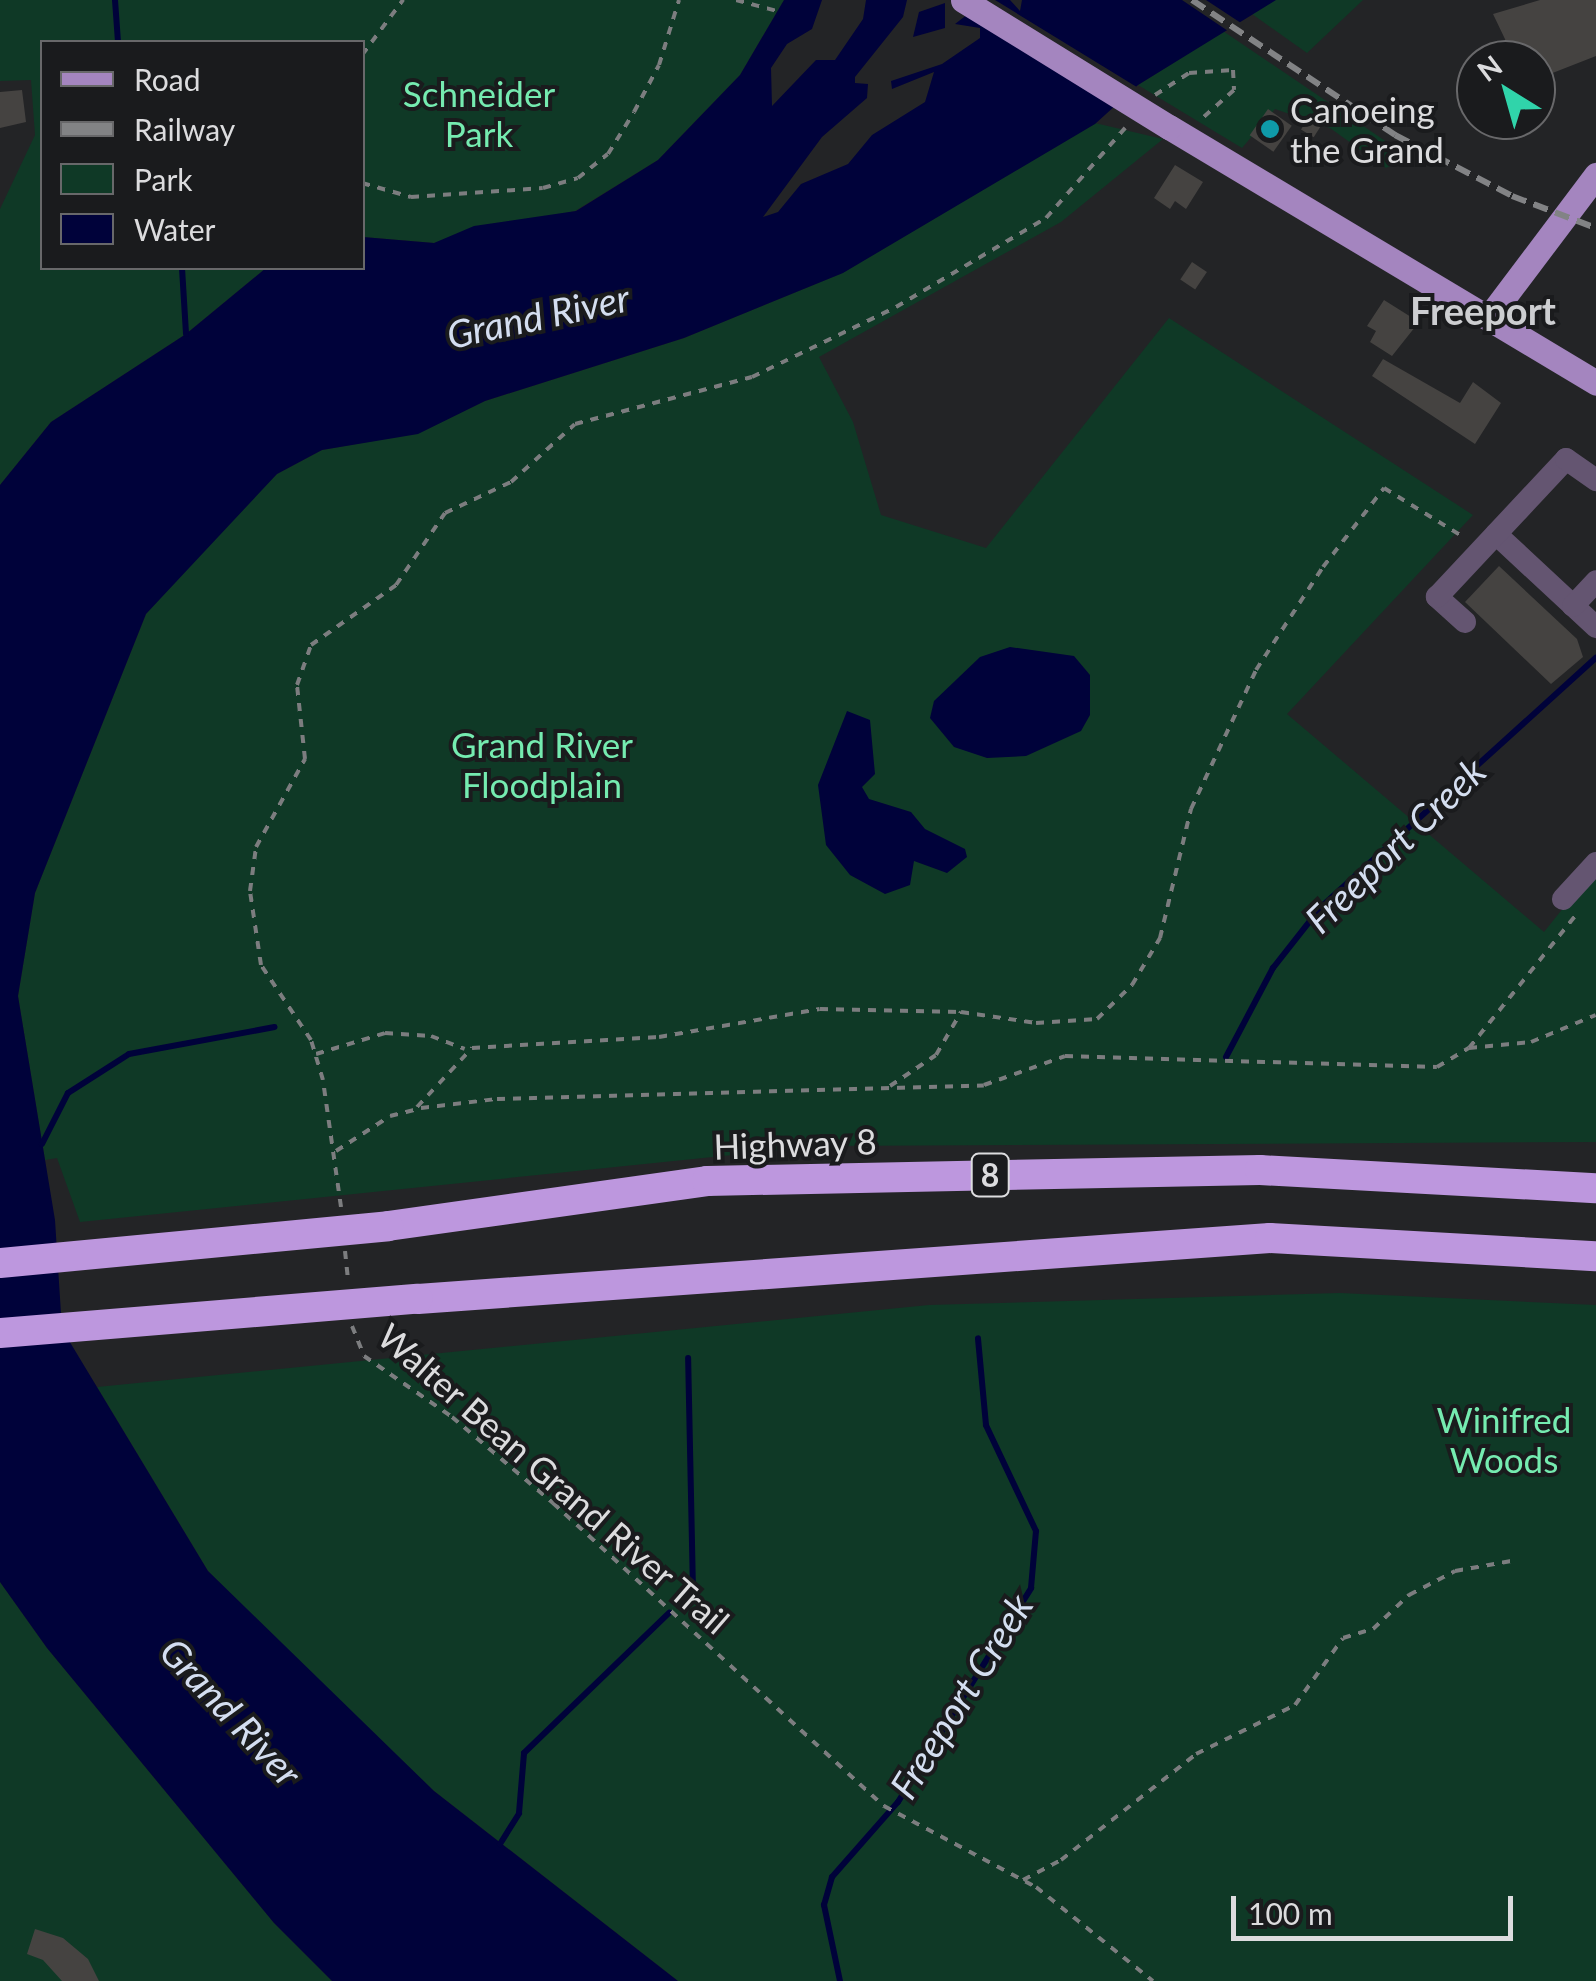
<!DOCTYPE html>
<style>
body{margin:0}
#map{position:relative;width:1596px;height:1981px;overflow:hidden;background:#232426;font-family:Lato,sans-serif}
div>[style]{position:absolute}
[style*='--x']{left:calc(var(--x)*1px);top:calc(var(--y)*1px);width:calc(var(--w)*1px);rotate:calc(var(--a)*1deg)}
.green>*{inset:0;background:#0f3926}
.water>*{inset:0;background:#00023a}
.pier>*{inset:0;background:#232426}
.stream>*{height:6px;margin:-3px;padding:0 3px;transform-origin:3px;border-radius:3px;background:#00023a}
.building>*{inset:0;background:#454341;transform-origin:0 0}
.path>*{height:4px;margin-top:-2px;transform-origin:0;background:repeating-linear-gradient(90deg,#7c7d7f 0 8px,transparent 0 16px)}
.minor>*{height:22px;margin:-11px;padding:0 11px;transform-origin:11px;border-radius:11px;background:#645571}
.major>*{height:25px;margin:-12.5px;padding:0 12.5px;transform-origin:12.5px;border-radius:12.5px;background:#a485bf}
.highway>*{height:30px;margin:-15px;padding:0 15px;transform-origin:15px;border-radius:15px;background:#bd97de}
.rail>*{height:6px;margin-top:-3px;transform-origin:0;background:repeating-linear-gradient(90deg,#828385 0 15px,transparent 0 23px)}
.major-bridge>*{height:25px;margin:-12.5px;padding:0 12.5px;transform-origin:12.5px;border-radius:12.5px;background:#a485bf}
.highway-bridge>*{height:30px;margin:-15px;padding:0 15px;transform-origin:15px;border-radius:15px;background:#bd97de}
.dots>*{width:28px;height:28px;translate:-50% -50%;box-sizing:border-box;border:5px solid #1a1b1d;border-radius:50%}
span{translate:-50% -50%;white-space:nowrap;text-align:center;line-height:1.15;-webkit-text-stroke:8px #1a1b1d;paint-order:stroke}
.shield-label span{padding:2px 8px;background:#1a1b1d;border:2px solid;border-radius:8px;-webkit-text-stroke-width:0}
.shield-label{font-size:32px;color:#dcdcde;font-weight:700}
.park-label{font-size:35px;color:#75ebb0}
.poi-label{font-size:35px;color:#dcdcde}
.left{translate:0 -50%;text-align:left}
.street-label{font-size:35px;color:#dcdcde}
.neighbourhood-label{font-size:38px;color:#cdced1;font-weight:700}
.water-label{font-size:38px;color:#d4def0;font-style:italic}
.legend{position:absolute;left:40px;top:40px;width:325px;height:230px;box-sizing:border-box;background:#1a1b1d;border:2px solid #68686a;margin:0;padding:12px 18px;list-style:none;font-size:30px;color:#dcdcde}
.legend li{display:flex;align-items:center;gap:20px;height:50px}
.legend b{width:50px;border:2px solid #68686a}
.north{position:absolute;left:1456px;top:40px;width:100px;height:100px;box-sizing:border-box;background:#1a1b1d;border:2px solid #68686a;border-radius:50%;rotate:323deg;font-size:28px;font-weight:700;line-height:40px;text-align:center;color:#dcdcde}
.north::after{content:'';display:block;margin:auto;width:35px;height:45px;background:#30d4aa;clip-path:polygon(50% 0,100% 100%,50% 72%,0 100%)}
.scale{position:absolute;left:1231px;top:1896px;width:282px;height:45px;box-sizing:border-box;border:5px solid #dcdcde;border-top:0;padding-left:12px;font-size:30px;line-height:35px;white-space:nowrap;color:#dcdcde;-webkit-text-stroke:8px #1a1b1d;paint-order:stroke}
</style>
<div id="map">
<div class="green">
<i style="clip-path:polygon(0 0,784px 0,740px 75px,658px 160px,575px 211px,434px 243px,363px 237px,362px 42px,42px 42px,42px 268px,266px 268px,186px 334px,51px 422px,0 485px,0 209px,35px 135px,31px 80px,0 81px)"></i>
<i style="clip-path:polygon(1273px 0,1363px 0,1307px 53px,1252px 14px)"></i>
<i style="clip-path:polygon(1223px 31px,1409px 157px,1386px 168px,1330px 128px,1275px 109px,1242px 148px,1138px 85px)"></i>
<i style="clip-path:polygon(1095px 123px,1163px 139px,1061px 222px,819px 357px,853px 422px,881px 515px,986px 548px,1169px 318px,1473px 515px,1287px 714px,1544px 932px,1596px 867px,1596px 1142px,821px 1146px,80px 1222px,57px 1158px,45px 1160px,18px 996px,35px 893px,146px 614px,237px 511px,277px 474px,322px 450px,418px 433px,485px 401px,684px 338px,842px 273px)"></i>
<i style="clip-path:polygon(1340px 1293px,1596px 1305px,1596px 1981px,678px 1981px,434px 1791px,302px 1669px,208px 1571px,97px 1387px,929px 1305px)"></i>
<i style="clip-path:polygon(0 1582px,47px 1648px,274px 1923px,332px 1981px,0 1981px)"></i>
</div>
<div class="water">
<i style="clip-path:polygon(784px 0,822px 0,812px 29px,787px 44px,771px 68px,772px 106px,816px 60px,835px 60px,863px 19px,866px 0,907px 0,903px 17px,855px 77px,855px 83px,868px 84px,867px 98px,822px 137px,763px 217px,778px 212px,801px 184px,848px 164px,872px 135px,925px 102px,934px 72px,892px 89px,891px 81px,942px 64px,980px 38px,980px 28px,955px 24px,986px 0,1010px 0,1020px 11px,1022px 0,1276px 0,1138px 85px,1095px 124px,843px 273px,684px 338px,485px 401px,418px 434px,322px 450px,277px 474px,146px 614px,35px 893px,18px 996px,55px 1220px,62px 1329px,208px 1571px,434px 1791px,678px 1981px,332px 1981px,274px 1923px,47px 1648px,0 1582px,0 485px,51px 422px,186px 334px,266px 268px,362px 268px,363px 237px,434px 243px,474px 226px,576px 211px,658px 160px,740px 75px)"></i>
<i style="clip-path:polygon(945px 3px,945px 28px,913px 37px,919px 12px)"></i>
<i style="clip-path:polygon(1010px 647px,1074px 656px,1090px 675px,1090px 715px,1081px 731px,1026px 756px,987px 758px,954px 747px,930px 718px,934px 701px,980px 657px)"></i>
<i style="clip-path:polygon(847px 711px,870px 720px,875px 774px,862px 787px,869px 799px,911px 812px,925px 829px,965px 849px,967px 857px,947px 873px,914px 861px,910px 885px,885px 894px,850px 875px,826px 845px,818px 785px)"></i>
</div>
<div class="pier">
<i style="clip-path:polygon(977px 0,995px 0,1140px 89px,1119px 108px)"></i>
<i style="clip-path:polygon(1182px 0,1206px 0,1244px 25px,1231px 33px)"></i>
</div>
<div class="stream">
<i style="--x:115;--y:0;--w:42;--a:85.9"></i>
<i style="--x:182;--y:268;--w:66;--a:86.5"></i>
<i style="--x:1226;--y:1057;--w:101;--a:-62.2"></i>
<i style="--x:1273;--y:968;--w:78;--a:-51.8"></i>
<i style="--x:1321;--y:907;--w:371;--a:-42.2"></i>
<i style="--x:42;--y:1144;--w:57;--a:-63"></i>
<i style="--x:68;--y:1093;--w:72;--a:-32.6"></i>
<i style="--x:129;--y:1054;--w:148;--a:-10.5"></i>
<i style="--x:684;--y:1600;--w:13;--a:-45"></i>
<i style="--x:693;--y:1591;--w:233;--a:-91.2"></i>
<i style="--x:500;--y:1844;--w:36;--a:-58"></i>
<i style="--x:519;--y:1813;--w:60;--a:-85.2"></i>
<i style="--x:524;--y:1753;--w:202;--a:-44"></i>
<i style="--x:840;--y:1981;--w:78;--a:-101.9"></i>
<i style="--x:824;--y:1905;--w:29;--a:-74"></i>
<i style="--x:832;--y:1877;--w:100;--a:-48.7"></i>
<i style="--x:898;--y:1802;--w:252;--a:-58.1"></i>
<i style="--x:1031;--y:1588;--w:57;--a:-85"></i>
<i style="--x:1036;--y:1531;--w:117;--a:-115.3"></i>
<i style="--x:986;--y:1425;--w:87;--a:-95.3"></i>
</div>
<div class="building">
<i style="clip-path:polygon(1540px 0,1596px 0,1596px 56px,1550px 74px,1554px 83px,1536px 90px,1536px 60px,1515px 60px,1493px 14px)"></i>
<i style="clip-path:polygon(22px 90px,26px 122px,0 128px,0 92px)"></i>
<i style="left:1268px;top:109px;width:29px;height:32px;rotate:35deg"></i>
<i style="left:1310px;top:115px;width:15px;height:17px;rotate:32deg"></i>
<i style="clip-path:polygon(1175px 165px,1203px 182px,1186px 209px,1175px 201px,1170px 209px,1154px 198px)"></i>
<i style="left:1192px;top:262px;width:18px;height:21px;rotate:34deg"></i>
<i style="clip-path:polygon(1384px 300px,1419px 322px,1392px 356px,1370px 342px,1376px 331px,1367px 326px)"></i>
<i style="clip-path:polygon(1383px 359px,1460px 403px,1473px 382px,1501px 403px,1475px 444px,1372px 376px)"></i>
<i style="clip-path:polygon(1499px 566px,1577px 639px,1583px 657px,1551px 684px,1465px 602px)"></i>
<i style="clip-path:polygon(35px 1929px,63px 1938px,88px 1959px,99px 1981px,62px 1981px,43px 1960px,27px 1954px)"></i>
</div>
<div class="path">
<i style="--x:736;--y:0;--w:42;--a:15"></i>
<i style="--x:362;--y:55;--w:69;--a:-53.3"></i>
<i style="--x:1155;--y:95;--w:40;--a:-32.9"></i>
<i style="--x:1189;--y:73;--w:44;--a:-3.9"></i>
<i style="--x:1233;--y:70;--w:20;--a:87"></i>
<i style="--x:1234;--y:90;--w:47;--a:138.5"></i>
<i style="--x:362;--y:183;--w:51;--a:15.9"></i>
<i style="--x:411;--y:197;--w:132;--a:-3.9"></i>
<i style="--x:543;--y:188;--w:36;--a:-16"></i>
<i style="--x:578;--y:178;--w:38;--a:-39"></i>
<i style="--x:608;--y:154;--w:49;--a:-58.2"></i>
<i style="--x:634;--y:112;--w:53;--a:-62"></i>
<i style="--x:659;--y:65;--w:68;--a:-72.9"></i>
<i style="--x:1469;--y:1048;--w:62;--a:-5.5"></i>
<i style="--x:1531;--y:1042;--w:70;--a:-22.6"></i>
<i style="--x:316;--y:1054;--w:72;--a:-16.9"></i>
<i style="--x:385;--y:1033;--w:46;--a:3.7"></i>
<i style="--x:431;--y:1036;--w:36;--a:21"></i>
<i style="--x:890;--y:1086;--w:55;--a:-34"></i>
<i style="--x:936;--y:1055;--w:50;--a:-59.8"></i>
<i style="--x:961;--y:1012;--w:76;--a:8.3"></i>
<i style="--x:1036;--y:1023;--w:61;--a:-3.8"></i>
<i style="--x:1097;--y:1019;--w:49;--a:-44.2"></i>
<i style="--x:1132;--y:985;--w:55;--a:-59.2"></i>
<i style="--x:1160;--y:938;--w:133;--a:-76.5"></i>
<i style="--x:1191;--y:809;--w:153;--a:-64.9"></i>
<i style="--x:1256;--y:670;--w:123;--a:-57"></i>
<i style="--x:1323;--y:567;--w:100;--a:-52.3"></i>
<i style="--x:1384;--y:488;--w:95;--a:31.7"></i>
<i style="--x:417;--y:1107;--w:81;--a:-47"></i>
<i style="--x:472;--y:1048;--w:187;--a:-3.4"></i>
<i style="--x:659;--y:1037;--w:163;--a:-9.9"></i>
<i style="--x:820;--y:1009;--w:141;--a:1.2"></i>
<i style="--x:336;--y:1151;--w:64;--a:-32.9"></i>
<i style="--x:390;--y:1116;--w:32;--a:-14"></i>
<i style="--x:421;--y:1108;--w:77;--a:-6.8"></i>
<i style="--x:497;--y:1099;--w:487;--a:-1.6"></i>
<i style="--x:984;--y:1085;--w:86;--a:-19.7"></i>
<i style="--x:1065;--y:1056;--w:372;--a:1.7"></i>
<i style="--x:1437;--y:1067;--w:37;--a:-31"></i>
<i style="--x:1469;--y:1048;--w:169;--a:-51.2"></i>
<i style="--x:341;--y:1207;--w:128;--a:-98.1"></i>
<i style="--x:323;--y:1080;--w:42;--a:-106.7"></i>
<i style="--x:311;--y:1040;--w:90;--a:-123.7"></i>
<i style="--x:261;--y:965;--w:75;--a:-98.5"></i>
<i style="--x:250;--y:891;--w:44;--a:-82.2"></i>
<i style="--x:256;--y:847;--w:101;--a:-60.9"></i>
<i style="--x:305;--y:759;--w:74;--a:-96.2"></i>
<i style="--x:297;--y:685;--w:42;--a:-70.7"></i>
<i style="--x:311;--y:645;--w:104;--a:-35.2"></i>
<i style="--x:396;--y:585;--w:87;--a:-55.8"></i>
<i style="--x:445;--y:513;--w:73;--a:-25.2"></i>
<i style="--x:511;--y:482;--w:86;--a:-42.2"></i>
<i style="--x:575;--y:424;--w:183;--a:-14.9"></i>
<i style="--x:752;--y:377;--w:160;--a:-25.9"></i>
<i style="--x:896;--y:307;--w:174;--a:-30.7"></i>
<i style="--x:1046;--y:218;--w:120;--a:-48.7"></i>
<i style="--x:345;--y:1251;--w:31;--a:84"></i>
<i style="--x:352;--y:1326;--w:32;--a:68"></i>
<i style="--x:364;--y:1356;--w:107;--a:34.7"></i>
<i style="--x:452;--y:1417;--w:133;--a:40.4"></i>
<i style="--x:553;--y:1503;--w:449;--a:42.5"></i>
<i style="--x:884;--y:1806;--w:172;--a:28.1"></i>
<i style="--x:1036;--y:1887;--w:150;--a:38.8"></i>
<i style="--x:1023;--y:1880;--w:43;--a:-27.8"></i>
<i style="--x:1061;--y:1860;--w:172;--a:-38.1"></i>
<i style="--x:1196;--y:1754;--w:110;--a:-26.3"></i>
<i style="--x:1295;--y:1705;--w:82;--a:-54.4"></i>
<i style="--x:1343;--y:1638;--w:31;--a:-17"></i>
<i style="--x:1373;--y:1629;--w:50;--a:-43.4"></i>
<i style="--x:1409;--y:1595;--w:52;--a:-27.6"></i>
<i style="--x:1455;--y:1571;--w:57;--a:-10.1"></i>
</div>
<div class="minor">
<i style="--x:1496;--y:534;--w:137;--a:42.9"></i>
<i style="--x:1573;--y:606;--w:34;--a:-47"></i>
<i style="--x:1465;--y:622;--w:38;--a:-138"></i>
<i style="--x:1437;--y:597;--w:189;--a:-46.9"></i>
<i style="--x:1566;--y:459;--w:37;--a:35"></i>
<i style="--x:1563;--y:899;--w:49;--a:-47.5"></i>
</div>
<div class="major">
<i style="--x:1169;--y:127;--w:498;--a:30.9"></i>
<i style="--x:1489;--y:317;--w:178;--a:-53"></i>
</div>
<div class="highway">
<i style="--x:388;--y:1226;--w:322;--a:-8"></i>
<i style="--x:707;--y:1181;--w:553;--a:-1.14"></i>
<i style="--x:1260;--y:1170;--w:336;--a:3.1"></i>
<i style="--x:418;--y:1299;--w:854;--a:-4.1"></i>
<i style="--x:1270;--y:1238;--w:326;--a:3.2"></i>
</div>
<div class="rail">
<i style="--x:1192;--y:0;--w:244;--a:33.6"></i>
<i style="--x:1395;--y:135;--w:132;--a:27.5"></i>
<i style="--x:1512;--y:196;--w:90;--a:20.9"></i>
</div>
<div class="major-bridge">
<i style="--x:963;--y:0;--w:242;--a:31.7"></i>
</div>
<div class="highway-bridge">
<i style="--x:0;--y:1263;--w:390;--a:-5.4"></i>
<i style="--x:0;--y:1333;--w:419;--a:-4.7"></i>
</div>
<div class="dots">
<i style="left:1270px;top:129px;background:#0f9aa8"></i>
</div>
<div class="shield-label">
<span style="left:990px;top:1175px">8</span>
</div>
<div class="park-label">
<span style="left:479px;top:113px">Schneider<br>Park</span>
<span style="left:542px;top:764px">Grand River<br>Floodplain</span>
<span style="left:1504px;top:1439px">Winifred<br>Woods</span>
</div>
<div class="poi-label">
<span class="left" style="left:1290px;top:129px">Canoeing<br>the Grand</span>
</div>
<div class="street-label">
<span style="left:795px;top:1143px;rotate:-2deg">Highway 8</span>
<span style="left:554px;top:1478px;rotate:41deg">Walter Bean Grand River Trail</span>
</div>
<div class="neighbourhood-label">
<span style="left:1483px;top:311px">Freeport</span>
</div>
<div class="water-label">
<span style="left:538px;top:316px;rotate:-12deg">Grand River</span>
<span style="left:1395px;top:845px;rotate:-44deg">Freeport Creek</span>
<span style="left:961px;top:1696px;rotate:-58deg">Freeport Creek</span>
<span style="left:231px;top:1712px;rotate:47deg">Grand River</span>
</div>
<ul class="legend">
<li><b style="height:12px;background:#a485bf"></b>Road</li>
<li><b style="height:12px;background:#828385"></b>Railway</li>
<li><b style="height:28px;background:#0f3926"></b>Park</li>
<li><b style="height:28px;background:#00023a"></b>Water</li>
</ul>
<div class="north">N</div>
<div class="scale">100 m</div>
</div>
